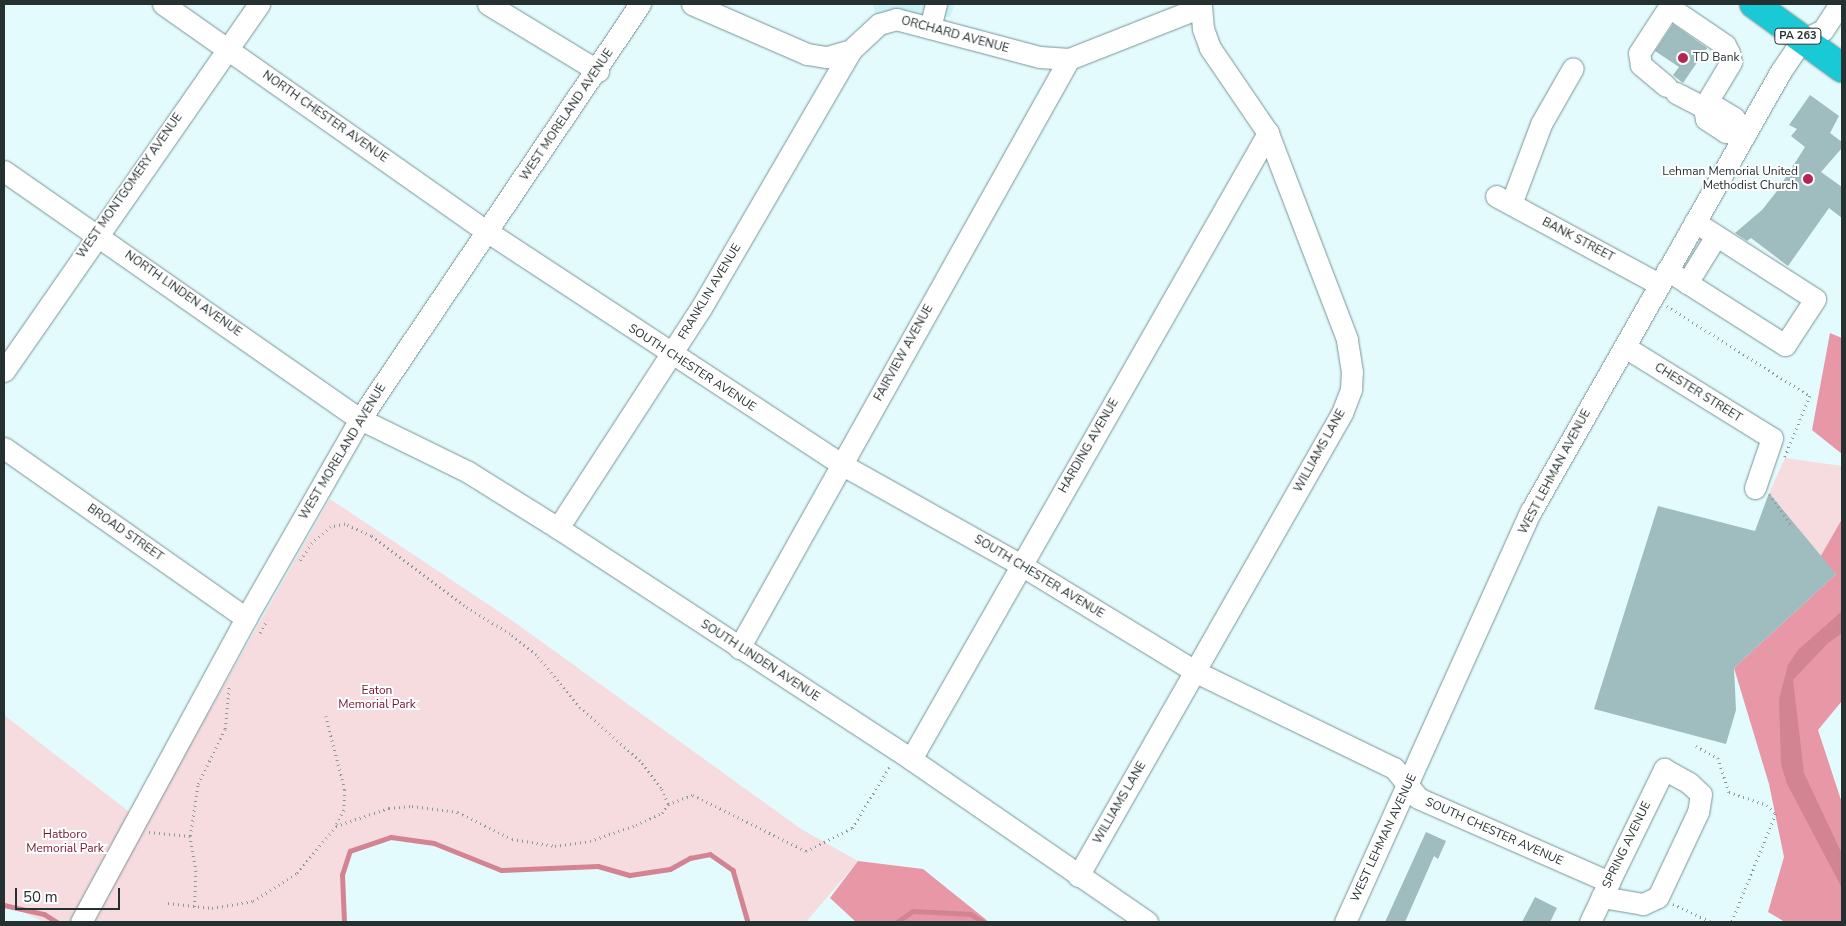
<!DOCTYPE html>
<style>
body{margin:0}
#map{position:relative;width:1846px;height:926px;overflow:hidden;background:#e4fbfd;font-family:"Nunito Sans",sans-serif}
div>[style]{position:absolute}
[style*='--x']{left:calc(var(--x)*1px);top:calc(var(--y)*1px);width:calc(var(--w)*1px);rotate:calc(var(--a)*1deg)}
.built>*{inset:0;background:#ccf4f7}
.green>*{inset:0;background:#f6dbdf}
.forest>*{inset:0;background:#e797a6}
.water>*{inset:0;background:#d28493}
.stream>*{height:4.5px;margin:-2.25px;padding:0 2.25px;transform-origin:2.25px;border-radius:2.25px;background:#d28493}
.building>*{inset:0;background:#9fbcbe}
.path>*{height:2.5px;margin-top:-1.25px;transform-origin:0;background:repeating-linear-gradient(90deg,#889a9b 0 1px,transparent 0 5px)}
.roads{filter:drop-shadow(0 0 1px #789496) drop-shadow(0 0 1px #789496)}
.minor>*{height:21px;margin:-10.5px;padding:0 10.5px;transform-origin:10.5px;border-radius:10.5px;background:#fff}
.highway>*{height:28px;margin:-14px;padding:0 14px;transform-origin:14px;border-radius:14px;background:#1ac9d6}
.dots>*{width:14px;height:14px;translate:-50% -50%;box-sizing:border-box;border:2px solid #fff;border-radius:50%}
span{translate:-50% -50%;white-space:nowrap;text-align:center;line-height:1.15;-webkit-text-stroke:4px #fff;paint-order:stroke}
.shield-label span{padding:1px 4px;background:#fff;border:1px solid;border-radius:4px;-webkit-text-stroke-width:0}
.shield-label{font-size:11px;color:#253031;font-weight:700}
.street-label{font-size:12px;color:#253031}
.poi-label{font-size:12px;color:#253031}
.left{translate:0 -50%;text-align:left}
.right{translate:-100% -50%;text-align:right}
.park-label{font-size:12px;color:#731533}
.frame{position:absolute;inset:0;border:5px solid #253031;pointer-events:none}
.scale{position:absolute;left:15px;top:888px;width:105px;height:22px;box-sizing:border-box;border:2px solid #253031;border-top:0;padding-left:6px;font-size:15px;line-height:18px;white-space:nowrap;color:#253031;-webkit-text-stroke:4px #fff;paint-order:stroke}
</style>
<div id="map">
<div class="built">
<i style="clip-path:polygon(873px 4px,955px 4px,950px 17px,875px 14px)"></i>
</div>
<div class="green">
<i style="clip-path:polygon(1785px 458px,1842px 466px,1842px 519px,1819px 559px,1769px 493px)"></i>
<i style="clip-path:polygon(330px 499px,510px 619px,801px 829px,858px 861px,806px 922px,748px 922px,733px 870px,710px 854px,690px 858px,670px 869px,630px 875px,598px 866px,501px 870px,434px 843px,391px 837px,350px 851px,342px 875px,344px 922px,44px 922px,4px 903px,4px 715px,145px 824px)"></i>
</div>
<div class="forest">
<i style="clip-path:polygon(1830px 333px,1842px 338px,1842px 454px,1812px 430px)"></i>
<i style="clip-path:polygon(1842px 519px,1842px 701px,1818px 730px,1842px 803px,1842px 922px,1785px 922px,1768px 912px,1784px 857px,1769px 784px,1734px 668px,1836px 574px,1819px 559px)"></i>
<i style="clip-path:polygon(858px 861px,923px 869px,989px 922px,856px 922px,830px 898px)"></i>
</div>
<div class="water">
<i style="clip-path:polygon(1842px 611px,1842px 633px,1828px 643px,1793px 680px,1804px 773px,1842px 854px,1842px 888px,1787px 784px,1781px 764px,1779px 699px,1788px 665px,1798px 650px)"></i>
</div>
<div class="stream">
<i style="--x:4;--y:905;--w:41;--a:12.7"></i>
<i style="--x:44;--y:914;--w:15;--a:32"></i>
<i style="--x:344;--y:922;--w:47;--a:-92.4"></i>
<i style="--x:342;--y:875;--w:25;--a:-72"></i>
<i style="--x:350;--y:851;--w:43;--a:-18.9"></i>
<i style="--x:391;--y:837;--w:43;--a:7.9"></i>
<i style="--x:434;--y:843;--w:72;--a:21.9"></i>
<i style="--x:501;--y:870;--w:97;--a:-2.4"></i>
<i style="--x:598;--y:866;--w:33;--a:16"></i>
<i style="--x:630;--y:875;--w:40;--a:-8.5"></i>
<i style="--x:670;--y:869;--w:23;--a:-29"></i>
<i style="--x:690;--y:858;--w:20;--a:-11"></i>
<i style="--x:710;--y:854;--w:28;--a:35"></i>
<i style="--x:733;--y:870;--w:54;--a:73.9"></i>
<i style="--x:897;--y:922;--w:19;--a:-35"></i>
<i style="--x:913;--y:911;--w:58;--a:3"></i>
<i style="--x:971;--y:914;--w:14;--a:34"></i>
</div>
<div class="building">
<i style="clip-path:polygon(1673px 24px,1707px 48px,1683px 83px,1673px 75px,1679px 67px,1655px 51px)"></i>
<i style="clip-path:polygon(1810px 95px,1839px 116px,1830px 133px,1842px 142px,1842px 148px,1821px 172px,1842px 187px,1842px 218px,1829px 208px,1788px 266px,1751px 238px,1747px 241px,1735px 233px,1762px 210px,1777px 191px,1805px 147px,1791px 136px,1797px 129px,1789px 125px)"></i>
<i style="clip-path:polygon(1769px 493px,1836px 574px,1734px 668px,1736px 710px,1726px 744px,1594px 709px,1658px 506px,1755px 531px)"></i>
<i style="clip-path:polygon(1426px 832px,1446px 841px,1438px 859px,1434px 856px,1405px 922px,1385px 922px)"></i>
<i style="clip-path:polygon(1535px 897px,1557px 908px,1550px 922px,1522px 922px)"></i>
</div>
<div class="path">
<i style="--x:1667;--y:306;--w:169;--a:32.2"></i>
<i style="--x:1810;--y:396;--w:66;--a:112.3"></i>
<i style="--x:1770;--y:494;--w:40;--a:55.1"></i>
<i style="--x:260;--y:633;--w:15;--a:-62"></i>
<i style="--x:326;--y:716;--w:76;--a:75.6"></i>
<i style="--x:345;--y:790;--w:20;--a:93"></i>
<i style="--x:344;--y:810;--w:16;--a:117"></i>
<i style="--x:1696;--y:746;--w:25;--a:29"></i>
<i style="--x:1718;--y:758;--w:36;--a:72"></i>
<i style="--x:1729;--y:792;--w:40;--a:18.9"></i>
<i style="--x:1767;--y:805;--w:13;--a:45"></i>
<i style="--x:1776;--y:814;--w:117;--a:112.2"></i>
<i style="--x:668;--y:804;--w:27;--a:-20"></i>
<i style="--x:693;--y:795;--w:126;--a:26.4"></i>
<i style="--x:806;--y:851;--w:51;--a:-26.6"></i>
<i style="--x:852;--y:828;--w:73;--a:-58.5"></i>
<i style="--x:149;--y:832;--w:41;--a:5.6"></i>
<i style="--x:190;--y:836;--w:53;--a:-81.3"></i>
<i style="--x:198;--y:784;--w:61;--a:-63.9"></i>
<i style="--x:225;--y:729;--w:42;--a:-84.6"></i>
<i style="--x:190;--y:836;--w:36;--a:80"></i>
<i style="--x:196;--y:871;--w:37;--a:92"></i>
<i style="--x:168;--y:903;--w:44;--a:6.5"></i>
<i style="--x:212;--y:908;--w:42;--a:-9.7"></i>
<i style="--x:253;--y:901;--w:52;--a:-32.5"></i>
<i style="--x:297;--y:873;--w:61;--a:-50.3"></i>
<i style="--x:336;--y:826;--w:56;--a:-18.8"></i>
<i style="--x:389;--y:808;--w:23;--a:-5"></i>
<i style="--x:412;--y:806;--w:46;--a:7.4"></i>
<i style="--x:458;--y:812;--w:60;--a:26.6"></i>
<i style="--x:512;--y:839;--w:44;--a:9.2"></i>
<i style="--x:555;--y:846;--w:35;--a:-8"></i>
<i style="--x:590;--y:841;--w:49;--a:-19.2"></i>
<i style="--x:636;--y:825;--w:29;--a:-25"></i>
<i style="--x:662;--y:813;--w:11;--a:-56"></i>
<i style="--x:668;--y:804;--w:17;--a:-114"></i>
<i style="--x:661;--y:788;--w:34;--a:-128"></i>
<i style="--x:640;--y:761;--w:80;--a:-138.5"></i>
<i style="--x:580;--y:708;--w:69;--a:-129.7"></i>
<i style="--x:536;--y:655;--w:33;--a:-141"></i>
<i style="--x:510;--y:634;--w:54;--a:-148.7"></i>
<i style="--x:464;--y:606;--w:116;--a:-143"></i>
<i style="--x:371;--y:536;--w:29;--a:-155"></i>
<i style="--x:345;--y:524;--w:14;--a:168"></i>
<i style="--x:331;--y:527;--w:25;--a:140"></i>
<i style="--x:312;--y:543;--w:24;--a:123"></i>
<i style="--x:1673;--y:904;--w:43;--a:24.8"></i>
</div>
<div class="roads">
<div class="minor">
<i style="--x:163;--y:4;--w:397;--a:35.1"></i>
<i style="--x:488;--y:232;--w:422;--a:33.3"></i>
<i style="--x:841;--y:464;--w:206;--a:29.3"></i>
<i style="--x:1021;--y:565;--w:205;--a:31.4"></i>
<i style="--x:1196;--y:672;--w:220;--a:25.9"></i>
<i style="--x:1394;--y:768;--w:38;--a:51"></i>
<i style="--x:1418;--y:798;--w:209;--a:23.7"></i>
<i style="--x:488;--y:4;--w:129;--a:31.3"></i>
<i style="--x:692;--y:4;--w:125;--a:23.5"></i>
<i style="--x:807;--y:54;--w:20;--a:9"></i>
<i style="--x:827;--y:57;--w:25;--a:-16"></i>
<i style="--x:851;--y:50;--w:38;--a:-43"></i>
<i style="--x:879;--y:24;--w:18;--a:-16"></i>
<i style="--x:896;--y:19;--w:149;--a:14.8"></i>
<i style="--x:1040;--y:57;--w:29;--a:4"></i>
<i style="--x:1069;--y:59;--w:142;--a:-21.5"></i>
<i style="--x:1672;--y:4;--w:5;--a:90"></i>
<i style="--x:1672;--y:9;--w:64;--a:34.2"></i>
<i style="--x:1725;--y:45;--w:9;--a:63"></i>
<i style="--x:1729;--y:53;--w:9;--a:77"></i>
<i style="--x:1731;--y:62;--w:52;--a:121"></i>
<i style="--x:1704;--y:107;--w:12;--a:81"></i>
<i style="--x:1706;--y:119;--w:24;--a:33"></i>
<i style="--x:1726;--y:132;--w:19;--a:9"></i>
<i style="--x:930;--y:28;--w:25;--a:-76"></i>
<i style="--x:1666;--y:86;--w:33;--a:-140"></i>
<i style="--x:1641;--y:65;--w:12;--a:-99"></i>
<i style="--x:1639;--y:53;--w:59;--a:-56.9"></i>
<i style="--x:1676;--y:93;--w:31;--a:27"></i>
<i style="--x:1704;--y:107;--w:12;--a:0"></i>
<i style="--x:1716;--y:107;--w:21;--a:31"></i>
<i style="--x:1734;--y:118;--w:20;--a:57"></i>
<i style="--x:4;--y:171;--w:434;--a:34.9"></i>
<i style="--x:360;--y:419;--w:120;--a:26.1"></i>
<i style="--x:468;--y:472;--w:106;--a:31.9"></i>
<i style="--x:558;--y:528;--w:422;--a:33.2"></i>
<i style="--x:911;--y:759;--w:287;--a:34.6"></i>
<i style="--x:1496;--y:196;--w:185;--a:28.4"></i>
<i style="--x:1511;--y:204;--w:85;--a:-69.4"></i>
<i style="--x:1541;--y:124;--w:64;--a:-60.3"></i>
<i style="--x:1667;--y:270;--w:140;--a:32.4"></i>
<i style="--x:1785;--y:345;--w:55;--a:-56.9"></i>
<i style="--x:1815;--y:299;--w:143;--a:-147.3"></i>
<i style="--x:1687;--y:283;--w:55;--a:-58.3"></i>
<i style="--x:1625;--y:347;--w:173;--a:31.8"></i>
<i style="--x:1772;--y:438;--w:53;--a:108.8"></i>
<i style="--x:4;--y:371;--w:447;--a:-55.2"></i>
<i style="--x:4;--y:448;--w:296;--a:35.1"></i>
<i style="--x:558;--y:528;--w:262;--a:-57"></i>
<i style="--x:701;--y:308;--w:298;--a:-59.8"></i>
<i style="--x:739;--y:648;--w:675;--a:-60.74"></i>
<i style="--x:911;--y:759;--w:721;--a:-60.3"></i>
<i style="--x:1078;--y:876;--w:533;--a:-60.31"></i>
<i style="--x:1342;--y:413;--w:26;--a:-69"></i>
<i style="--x:1351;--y:389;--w:17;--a:-87"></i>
<i style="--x:1352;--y:372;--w:33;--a:-99"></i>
<i style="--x:1347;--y:339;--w:221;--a:-111"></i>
<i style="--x:1268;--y:133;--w:103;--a:-124.3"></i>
<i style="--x:1210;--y:48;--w:20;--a:-110"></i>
<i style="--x:1203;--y:29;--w:25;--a:-95"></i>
<i style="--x:81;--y:922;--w:346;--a:-61.5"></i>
<i style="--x:246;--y:618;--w:229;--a:-60.2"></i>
<i style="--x:360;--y:419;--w:501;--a:-55.99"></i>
<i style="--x:1345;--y:922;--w:451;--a:-65.7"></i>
<i style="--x:1531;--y:511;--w:506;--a:-60.4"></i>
<i style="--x:1781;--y:71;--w:37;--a:-56"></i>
<i style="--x:1802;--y:40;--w:23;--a:-25"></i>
<i style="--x:1823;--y:30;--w:31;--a:-57"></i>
<i style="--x:1590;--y:922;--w:44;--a:-64.6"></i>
<i style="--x:1609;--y:882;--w:126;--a:-64"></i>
<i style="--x:1664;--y:769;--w:29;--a:29"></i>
<i style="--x:1689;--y:783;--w:16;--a:43"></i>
<i style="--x:1701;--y:794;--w:18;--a:99"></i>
<i style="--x:1698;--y:812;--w:94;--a:115.2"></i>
<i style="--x:1658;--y:897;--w:17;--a:155"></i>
<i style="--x:1643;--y:904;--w:42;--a:-170.3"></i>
</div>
<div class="highway">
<i style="--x:1754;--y:4;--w:109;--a:36"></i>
</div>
</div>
<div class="dots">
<i style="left:1683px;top:58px;background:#b42554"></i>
<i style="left:1808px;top:179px;background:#b42554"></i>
</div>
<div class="shield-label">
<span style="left:1798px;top:36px">PA 263</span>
</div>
<div class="street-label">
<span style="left:955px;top:35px;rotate:15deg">ORCHARD AVENUE</span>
<span style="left:567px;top:115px;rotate:-56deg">WEST MORELAND AVENUE</span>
<span style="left:325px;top:117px;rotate:35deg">NORTH CHESTER AVENUE</span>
<span style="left:130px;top:186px;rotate:-55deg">WEST MONTGOMERY AVENUE</span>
<span style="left:1578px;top:240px;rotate:28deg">BANK STREET</span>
<span style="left:710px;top:292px;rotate:-59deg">FRANKLIN AVENUE</span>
<span style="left:183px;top:294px;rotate:35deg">NORTH LINDEN AVENUE</span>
<span style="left:904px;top:353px;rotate:-61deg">FAIRVIEW AVENUE</span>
<span style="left:692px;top:368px;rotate:33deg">SOUTH CHESTER AVENUE</span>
<span style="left:1698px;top:393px;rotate:32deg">CHESTER STREET</span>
<span style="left:1089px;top:446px;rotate:-60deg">HARDING AVENUE</span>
<span style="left:1320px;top:451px;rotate:-61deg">WILLIAMS LANE</span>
<span style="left:343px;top:452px;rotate:-59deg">WEST MORELAND AVENUE</span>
<span style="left:1555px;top:472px;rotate:-62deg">WEST LEHMAN AVENUE</span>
<span style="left:125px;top:533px;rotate:35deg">BROAD STREET</span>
<span style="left:1039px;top:577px;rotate:31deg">SOUTH CHESTER AVENUE</span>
<span style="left:760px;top:661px;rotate:33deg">SOUTH LINDEN AVENUE</span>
<span style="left:1120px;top:803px;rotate:-60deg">WILLIAMS LANE</span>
<span style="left:1494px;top:832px;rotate:24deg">SOUTH CHESTER AVENUE</span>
<span style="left:1384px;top:838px;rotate:-65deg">WEST LEHMAN AVENUE</span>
<span style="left:1627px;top:845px;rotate:-64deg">SPRING AVENUE</span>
</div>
<div class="poi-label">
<span class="left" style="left:1693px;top:58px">TD Bank</span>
<span class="right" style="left:1798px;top:179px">Lehman Memorial United<br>Methodist Church</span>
</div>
<div class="park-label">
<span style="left:377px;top:698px">Eaton<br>Memorial Park</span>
<span style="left:65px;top:842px">Hatboro<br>Memorial Park</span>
</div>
<div class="frame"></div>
<div class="scale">50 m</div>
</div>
